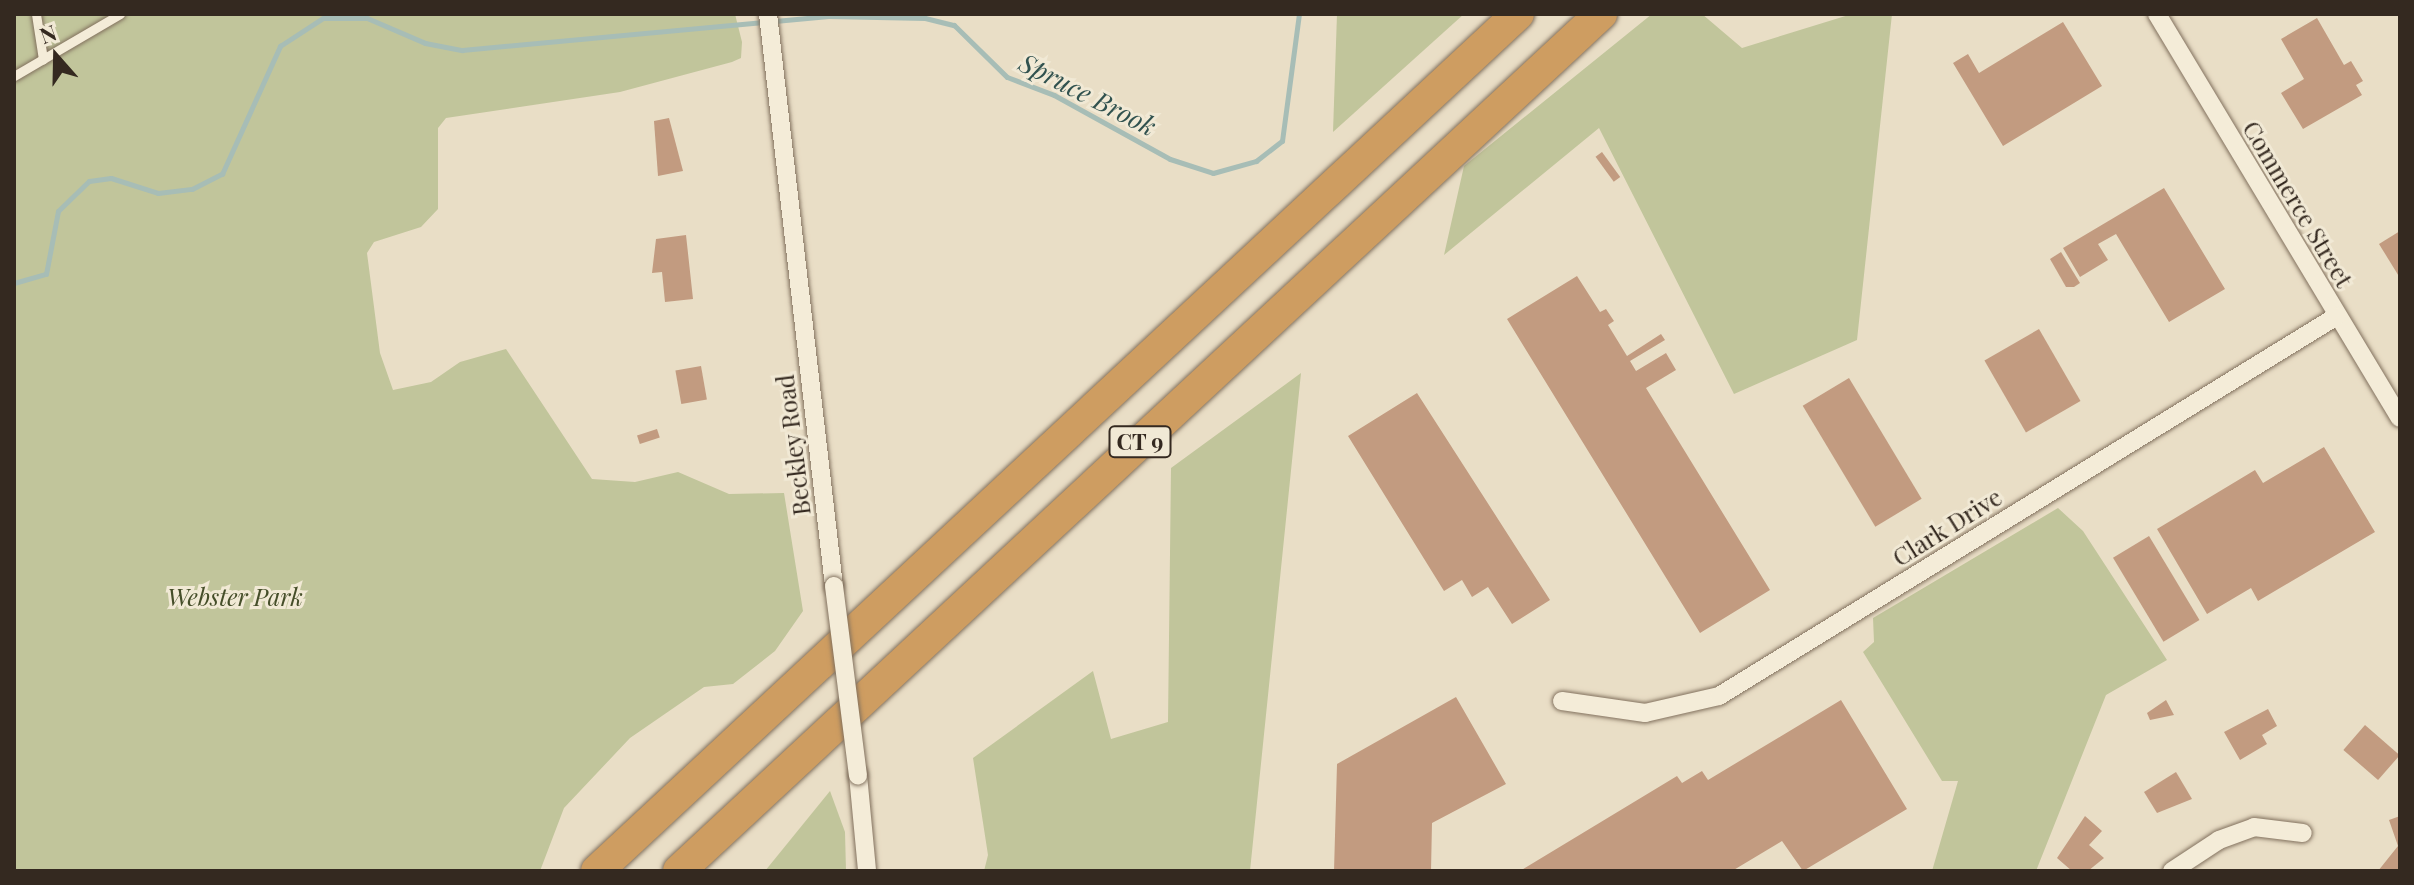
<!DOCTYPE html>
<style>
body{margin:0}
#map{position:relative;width:2414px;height:885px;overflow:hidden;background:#e9dec6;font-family:"Playfair Display",serif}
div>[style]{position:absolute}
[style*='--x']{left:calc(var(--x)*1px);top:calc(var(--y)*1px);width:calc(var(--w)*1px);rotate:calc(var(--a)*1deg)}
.green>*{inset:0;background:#c1c59b}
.stream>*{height:5px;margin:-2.5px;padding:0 2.5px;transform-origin:2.5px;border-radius:2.5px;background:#a7bdb6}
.building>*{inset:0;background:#c29b80;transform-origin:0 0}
.roads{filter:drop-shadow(0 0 2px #82715e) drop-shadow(0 0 2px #82715e)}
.lane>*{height:9px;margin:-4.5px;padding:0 4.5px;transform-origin:4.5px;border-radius:4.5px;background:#f4ecd8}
.street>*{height:18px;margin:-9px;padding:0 9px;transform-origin:9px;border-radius:9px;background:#f4ecd8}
.highway>*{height:32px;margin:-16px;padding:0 16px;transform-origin:16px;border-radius:16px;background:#ce9d61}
.bridges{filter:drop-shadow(0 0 2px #82715e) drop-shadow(0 0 2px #82715e)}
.street-bridge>*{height:18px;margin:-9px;padding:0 9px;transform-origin:9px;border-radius:9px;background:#f4ecd8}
span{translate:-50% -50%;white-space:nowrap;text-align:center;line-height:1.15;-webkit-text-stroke:6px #f1e9d5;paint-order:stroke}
.shield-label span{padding:2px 6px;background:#f1e9d5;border:2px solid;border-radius:6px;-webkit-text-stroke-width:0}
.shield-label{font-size:22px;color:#342920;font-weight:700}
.street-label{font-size:24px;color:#342920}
.park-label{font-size:24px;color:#454e29;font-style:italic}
.water-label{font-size:26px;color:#31524f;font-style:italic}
.frame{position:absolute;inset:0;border:16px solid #342920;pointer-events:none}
.north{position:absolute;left:16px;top:16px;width:80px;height:80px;-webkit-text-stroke:6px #f1e9d5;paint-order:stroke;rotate:340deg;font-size:22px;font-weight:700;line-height:32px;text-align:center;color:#342920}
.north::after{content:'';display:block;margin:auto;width:28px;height:36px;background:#342920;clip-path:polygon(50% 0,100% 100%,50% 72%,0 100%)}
</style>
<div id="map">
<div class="green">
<i style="clip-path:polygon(14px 14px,735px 14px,742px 42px,741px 58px,732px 62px,620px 92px,446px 118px,438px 128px,438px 209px,421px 227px,374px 242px,367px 253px,380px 353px,393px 390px,431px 382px,460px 362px,506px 349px,592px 479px,635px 482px,678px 472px,729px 494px,784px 493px,803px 611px,775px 651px,733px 684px,704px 687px,630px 738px,564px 808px,540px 871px,14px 871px)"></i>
<i style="clip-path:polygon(1337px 14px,1464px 14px,1333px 132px)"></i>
<i style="clip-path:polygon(1652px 14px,1702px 14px,1742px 48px,1852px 14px,1892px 14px,1857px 340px,1734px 394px,1599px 128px,1444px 255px,1464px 166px)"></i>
<i style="clip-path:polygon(1301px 373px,1250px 871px,984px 871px,988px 855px,973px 758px,1093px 671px,1111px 739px,1168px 722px,1171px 468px)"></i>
<i style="clip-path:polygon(2058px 508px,2083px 531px,2167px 660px,2106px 695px,2036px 871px,1932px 871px,1958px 781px,1942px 781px,1863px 652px,1874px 642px,1873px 618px)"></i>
<i style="clip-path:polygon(830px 791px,845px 832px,846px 871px,765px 871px)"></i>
</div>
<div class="stream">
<i style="--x:14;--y:283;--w:33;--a:-16"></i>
<i style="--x:46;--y:274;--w:64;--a:-79.2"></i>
<i style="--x:58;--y:211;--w:43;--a:-44.1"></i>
<i style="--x:89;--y:181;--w:22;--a:-8"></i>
<i style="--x:111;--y:178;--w:49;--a:17.7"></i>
<i style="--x:158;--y:193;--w:34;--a:-7"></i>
<i style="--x:192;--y:189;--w:34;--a:-27"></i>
<i style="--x:222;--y:174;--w:141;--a:-65.6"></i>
<i style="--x:280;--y:46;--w:51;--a:-33.1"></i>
<i style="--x:323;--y:18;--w:44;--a:0"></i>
<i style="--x:367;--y:18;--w:63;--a:23.3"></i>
<i style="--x:425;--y:43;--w:38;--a:11"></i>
<i style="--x:462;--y:50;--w:368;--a:-5.3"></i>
<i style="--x:828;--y:16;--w:97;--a:1.2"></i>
<i style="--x:925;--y:18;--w:30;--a:14"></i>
<i style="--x:954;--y:25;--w:74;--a:44.5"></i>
<i style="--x:1007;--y:77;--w:50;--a:21"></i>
<i style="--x:1054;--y:95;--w:132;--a:28.9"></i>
<i style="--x:1170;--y:159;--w:45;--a:18"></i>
<i style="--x:1213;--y:173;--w:45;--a:-15.6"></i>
<i style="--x:1256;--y:161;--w:33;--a:-38"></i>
<i style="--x:1282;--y:141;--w:128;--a:-82.4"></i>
</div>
<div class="building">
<i style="clip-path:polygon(2317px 18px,2344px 65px,2351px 61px,2363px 81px,2356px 85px,2362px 95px,2303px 129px,2281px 93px,2304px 79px,2281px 39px)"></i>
<i style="clip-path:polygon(2063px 22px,2102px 86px,2003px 146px,1953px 63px,1968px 54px,1979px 73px)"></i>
<i style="clip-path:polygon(669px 118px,683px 171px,658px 176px,654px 121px)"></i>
<i style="left:1602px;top:152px;width:31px;height:8px;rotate:54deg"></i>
<i style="clip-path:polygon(2164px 188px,2225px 289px,2169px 322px,2116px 234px,2098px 244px,2108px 260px,2080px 277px,2063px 248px)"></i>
<i style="clip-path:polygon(2400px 231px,2400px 278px,2379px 244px)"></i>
<i style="clip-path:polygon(686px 235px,693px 299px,665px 302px,662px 272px,652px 273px,656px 239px)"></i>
<i style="clip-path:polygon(2061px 252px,2080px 283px,2074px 287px,2066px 287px,2050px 259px)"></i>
<i style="clip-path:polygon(1577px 276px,1600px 312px,1606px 309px,1614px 321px,1608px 325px,1627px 356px,1661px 334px,1665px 340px,1630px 361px,1636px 371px,1666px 353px,1676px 370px,1646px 388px,1770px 590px,1700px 633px,1507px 319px)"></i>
<i style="left:2039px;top:329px;width:83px;height:63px;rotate:60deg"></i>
<i style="left:701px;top:366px;width:34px;height:26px;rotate:80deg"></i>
<i style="left:1849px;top:378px;width:141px;height:54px;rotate:59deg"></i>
<i style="clip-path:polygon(1417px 393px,1550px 600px,1512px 624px,1488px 587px,1472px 597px,1462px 580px,1444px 591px,1348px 436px)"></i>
<i style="left:657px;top:429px;width:9px;height:21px;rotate:72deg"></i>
<i style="clip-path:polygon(2324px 447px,2375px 532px,2258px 601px,2251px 588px,2207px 614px,2157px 529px,2255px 470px,2263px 483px)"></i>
<i style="left:2149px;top:536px;width:98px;height:42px;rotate:59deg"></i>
<i style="clip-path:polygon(1456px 697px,1506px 784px,1432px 823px,1431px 871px,1334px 871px,1337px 764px)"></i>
<i style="clip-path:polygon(1841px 700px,1907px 809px,1803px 871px,1782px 841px,1732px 871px,1520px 871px,1677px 776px,1682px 783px,1702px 771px,1708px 780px)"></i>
<i style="clip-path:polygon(2166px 700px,2174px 715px,2150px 720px,2147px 713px)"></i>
<i style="clip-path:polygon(2268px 709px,2277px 726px,2262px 735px,2267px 744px,2240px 760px,2224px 732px)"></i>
<i style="left:2365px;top:725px;width:46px;height:33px;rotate:41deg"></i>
<i style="clip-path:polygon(2176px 772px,2192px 799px,2157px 813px,2144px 792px)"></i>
<i style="clip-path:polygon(2085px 816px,2102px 831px,2089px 845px,2104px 858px,2088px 871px,2072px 871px,2057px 858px)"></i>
<i style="clip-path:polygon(2400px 816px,2400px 871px,2378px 871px,2398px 846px,2389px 820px)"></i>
</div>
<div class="roads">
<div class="lane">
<i style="--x:36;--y:14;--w:46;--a:81.2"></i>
<i style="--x:14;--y:76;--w:123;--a:-30.3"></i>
</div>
<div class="street">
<i style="--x:768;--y:14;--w:576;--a:83.42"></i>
<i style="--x:2157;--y:14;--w:471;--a:59"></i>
<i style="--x:1562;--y:701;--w:84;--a:8.2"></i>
<i style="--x:1645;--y:713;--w:76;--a:-12.9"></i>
<i style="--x:1719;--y:696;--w:725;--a:-31.59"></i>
<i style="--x:858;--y:775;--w:96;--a:84.6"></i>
<i style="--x:2172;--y:871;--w:56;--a:-33.4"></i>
<i style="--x:2219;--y:840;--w:37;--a:-20"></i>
<i style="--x:2254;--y:827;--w:49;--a:7"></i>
</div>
<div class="highway">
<i style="--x:597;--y:871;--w:1258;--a:-42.94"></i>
<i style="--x:679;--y:871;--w:1259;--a:-42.91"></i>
</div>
</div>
<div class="bridges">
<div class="street-bridge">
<i style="--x:834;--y:586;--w:191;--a:82.8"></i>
</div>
</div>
<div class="shield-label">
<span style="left:1140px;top:442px">CT 9</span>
</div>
<div class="street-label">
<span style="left:2298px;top:204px;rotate:59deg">Commerce Street</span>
<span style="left:793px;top:445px;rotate:-97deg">Beckley Road</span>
<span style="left:1947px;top:527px;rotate:-32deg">Clark Drive</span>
</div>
<div class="park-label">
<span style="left:235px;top:597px">Webster Park</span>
</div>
<div class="water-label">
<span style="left:1088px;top:94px;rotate:27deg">Spruce Brook</span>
</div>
<div class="frame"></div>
<div class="north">N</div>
</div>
